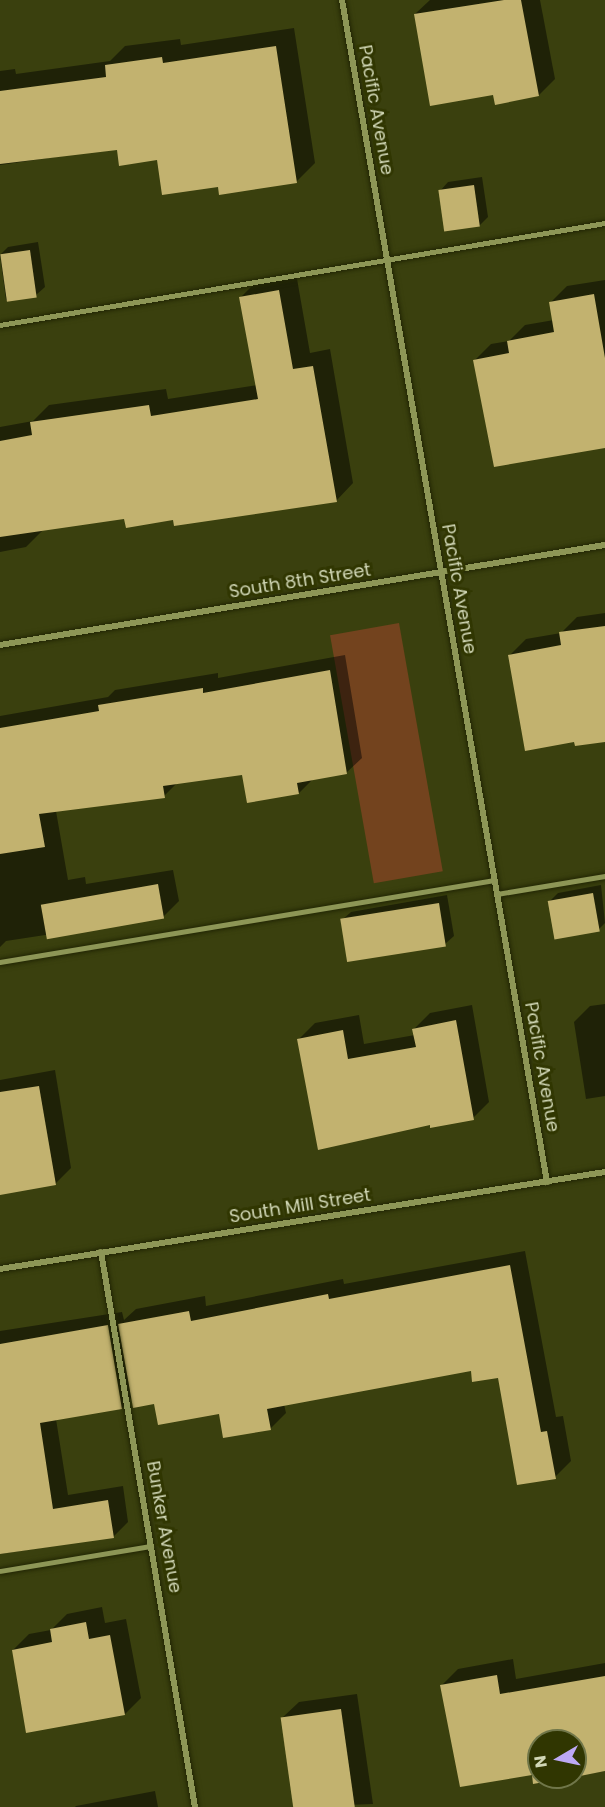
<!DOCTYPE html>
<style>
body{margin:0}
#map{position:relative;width:605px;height:1807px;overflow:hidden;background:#3a400e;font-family:Poppins,sans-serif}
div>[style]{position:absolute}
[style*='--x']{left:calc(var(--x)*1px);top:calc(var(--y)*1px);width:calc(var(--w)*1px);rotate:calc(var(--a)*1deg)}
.green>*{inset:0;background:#73431e;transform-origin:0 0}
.shadow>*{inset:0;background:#0007}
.building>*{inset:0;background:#c2b26f;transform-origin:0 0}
.roads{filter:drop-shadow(0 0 2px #222604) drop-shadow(0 0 2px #222604)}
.service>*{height:4.5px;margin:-2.25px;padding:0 2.25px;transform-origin:2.25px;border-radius:2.25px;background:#8d9656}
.minor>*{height:6px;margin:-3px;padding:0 3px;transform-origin:3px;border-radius:3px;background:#8d9656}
span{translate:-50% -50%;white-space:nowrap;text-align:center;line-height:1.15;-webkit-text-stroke:6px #303601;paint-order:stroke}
.street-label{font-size:18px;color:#d1d7b6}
.north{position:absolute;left:527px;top:1729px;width:60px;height:60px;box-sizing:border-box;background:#303601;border:2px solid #707649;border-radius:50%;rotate:261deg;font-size:16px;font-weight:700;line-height:24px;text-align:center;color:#d1d7b6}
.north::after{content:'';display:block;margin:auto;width:21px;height:27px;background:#bda9f5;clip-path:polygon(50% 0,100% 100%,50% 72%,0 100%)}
</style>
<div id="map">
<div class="green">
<i style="left:399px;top:623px;width:252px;height:70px;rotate:80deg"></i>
</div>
<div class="shadow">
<i style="clip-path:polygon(430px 0,540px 0,555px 79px,539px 95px,494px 93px,415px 14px)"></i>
<i style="clip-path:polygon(294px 28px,315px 163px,296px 182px,219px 185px,158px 159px,118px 148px,0 165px,0 71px,15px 69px,16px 74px,110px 61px,125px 46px,180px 39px,181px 45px)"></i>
<i style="clip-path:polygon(482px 177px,488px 217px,479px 226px,440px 191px,448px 182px)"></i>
<i style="clip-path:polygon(38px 242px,45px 287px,36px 295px,6px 300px,0 255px,8px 247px)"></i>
<i style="clip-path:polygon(296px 273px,310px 353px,330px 349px,353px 483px,336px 501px,174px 518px,125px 517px,44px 529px,26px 547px,0 552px,0 427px,33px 421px,49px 405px,166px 389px,168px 399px,257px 385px,240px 298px,258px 280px)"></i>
<i style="clip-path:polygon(605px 280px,605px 446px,475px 360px,491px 344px,509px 341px,525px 325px,554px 320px,551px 302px,567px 286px)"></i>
<i style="clip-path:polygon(605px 613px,605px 741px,575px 741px,510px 655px,526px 639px,561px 633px,577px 617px)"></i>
<i style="clip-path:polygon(345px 655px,362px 758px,346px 773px,313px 779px,299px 793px,244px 773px,178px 782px,164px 796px,56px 811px,68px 880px,85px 877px,86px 884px,173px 870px,179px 901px,163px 917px,6px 941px,0 947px,0 716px,108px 697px,115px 690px,218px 673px,218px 678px)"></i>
<i style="clip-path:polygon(601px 885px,605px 923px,599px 929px,549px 902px,558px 893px)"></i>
<i style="clip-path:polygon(447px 895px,454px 936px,445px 944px,342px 920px,351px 912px)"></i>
<i style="clip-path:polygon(605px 1004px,605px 1096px,586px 1099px,574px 1022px,590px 1006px)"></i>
<i style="clip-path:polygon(472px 1005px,489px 1102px,473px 1118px,431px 1123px,299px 1039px,315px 1023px,359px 1015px,364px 1044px,415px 1035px,414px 1029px,430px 1013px)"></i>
<i style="clip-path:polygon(55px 1070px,71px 1168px,55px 1184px,0 1193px,0 1080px)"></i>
<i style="clip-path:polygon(525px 1251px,556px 1417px,563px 1416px,571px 1461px,555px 1477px,499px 1376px,472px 1369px,284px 1404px,286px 1413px,270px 1429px,220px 1412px,132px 1397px,122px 1408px,56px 1419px,68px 1495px,123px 1486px,128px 1522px,113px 1537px,0 1554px,0 1331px,122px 1312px,124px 1320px,136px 1309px,205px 1296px,206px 1306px,343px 1279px,344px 1284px)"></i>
<i style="clip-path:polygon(102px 1607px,105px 1623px,126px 1619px,141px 1698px,125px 1714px,13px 1650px,29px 1634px,51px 1630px,67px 1614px)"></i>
<i style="clip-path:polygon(513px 1659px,516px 1679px,605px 1663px,605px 1771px,575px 1776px,575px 1741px,539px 1741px,539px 1777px,566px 1777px,534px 1782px,533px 1773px,442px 1685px,458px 1669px)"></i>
<i style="clip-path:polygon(357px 1694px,373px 1804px,295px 1807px,282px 1718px,299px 1702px)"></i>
<i style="clip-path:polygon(155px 1791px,158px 1807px,75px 1807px,76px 1806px)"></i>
</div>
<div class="building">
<i style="clip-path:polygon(504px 0,521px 0,539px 96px,495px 105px,493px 95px,430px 106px,414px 14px)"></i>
<i style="clip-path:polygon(276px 46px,297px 183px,219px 195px,218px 187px,162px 195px,157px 160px,119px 166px,117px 150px,0 164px,0 91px,106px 77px,105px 65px,162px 57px,163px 63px)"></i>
<i style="left:474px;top:185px;width:42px;height:36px;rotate:82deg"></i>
<i style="left:30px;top:250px;width:48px;height:30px;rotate:82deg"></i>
<i style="clip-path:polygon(279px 290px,293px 369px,313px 366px,337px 502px,174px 526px,173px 520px,126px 528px,124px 519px,0 537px,0 441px,32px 435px,30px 422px,149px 405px,151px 416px,258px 399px,239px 297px)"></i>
<i style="clip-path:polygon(594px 294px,605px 358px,605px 448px,494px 467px,473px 360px,509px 353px,507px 341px,554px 332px,549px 302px)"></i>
<i style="clip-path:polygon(605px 626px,605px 742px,575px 746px,574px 742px,525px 751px,508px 655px,561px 645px,559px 632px)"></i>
<i style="clip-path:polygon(330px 670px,347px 774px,297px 783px,299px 794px,247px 803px,242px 775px,163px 786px,165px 798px,39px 814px,45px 847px,0 854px,0 728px,99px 711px,98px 705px,203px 688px,203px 693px)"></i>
<i style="left:158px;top:884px;width:35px;height:119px;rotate:80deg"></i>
<i style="left:593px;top:893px;width:39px;height:46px;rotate:80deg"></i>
<i style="left:439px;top:903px;width:44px;height:100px;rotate:81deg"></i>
<i style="clip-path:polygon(456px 1020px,474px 1120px,430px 1128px,430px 1125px,318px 1150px,297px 1039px,343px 1030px,348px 1059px,416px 1047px,412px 1029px)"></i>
<i style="clip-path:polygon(39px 1086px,56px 1185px,0 1195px,0 1092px)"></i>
<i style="clip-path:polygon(510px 1265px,541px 1432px,547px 1431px,556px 1479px,517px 1485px,498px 1378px,472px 1382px,471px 1371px,267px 1409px,271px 1430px,223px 1438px,219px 1414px,158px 1425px,154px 1404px,133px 1408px,118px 1324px,189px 1311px,191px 1321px,328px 1294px,329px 1299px)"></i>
<i style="clip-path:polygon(108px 1325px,122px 1409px,40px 1423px,53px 1509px,108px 1500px,114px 1538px,0 1554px,0 1344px)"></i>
<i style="clip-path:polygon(86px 1622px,89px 1639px,110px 1635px,125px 1715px,26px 1733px,12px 1650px,52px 1642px,50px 1629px)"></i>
<i style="clip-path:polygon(497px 1675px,500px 1694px,605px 1676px,605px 1771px,575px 1777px,575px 1741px,539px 1741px,539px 1777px,572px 1777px,533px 1784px,532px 1775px,460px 1787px,440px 1685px)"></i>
<i style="left:341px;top:1709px;width:99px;height:61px;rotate:82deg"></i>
</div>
<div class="roads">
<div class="service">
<i style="--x:0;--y:325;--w:614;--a:-9.57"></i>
<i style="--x:497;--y:894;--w:109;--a:-9.5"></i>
<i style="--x:0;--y:962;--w:501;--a:-9.42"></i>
<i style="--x:0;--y:1571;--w:153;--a:-9.4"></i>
</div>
<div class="minor">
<i style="--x:342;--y:0;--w:1200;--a:80.16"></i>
<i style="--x:0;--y:645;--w:613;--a:-9.39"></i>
<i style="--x:101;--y:1252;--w:563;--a:80.39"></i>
<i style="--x:0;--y:1269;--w:613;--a:-9.11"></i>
</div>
</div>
<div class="street-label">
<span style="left:376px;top:110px;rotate:80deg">Pacific Avenue</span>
<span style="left:300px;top:581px;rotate:-9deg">South 8th Street</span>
<span style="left:459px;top:589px;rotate:80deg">Pacific Avenue</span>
<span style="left:542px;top:1067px;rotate:80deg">Pacific Avenue</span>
<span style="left:300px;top:1206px;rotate:-9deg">South Mill Street</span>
<span style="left:164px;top:1527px;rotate:80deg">Bunker Avenue</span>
</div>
<div class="north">N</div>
</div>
